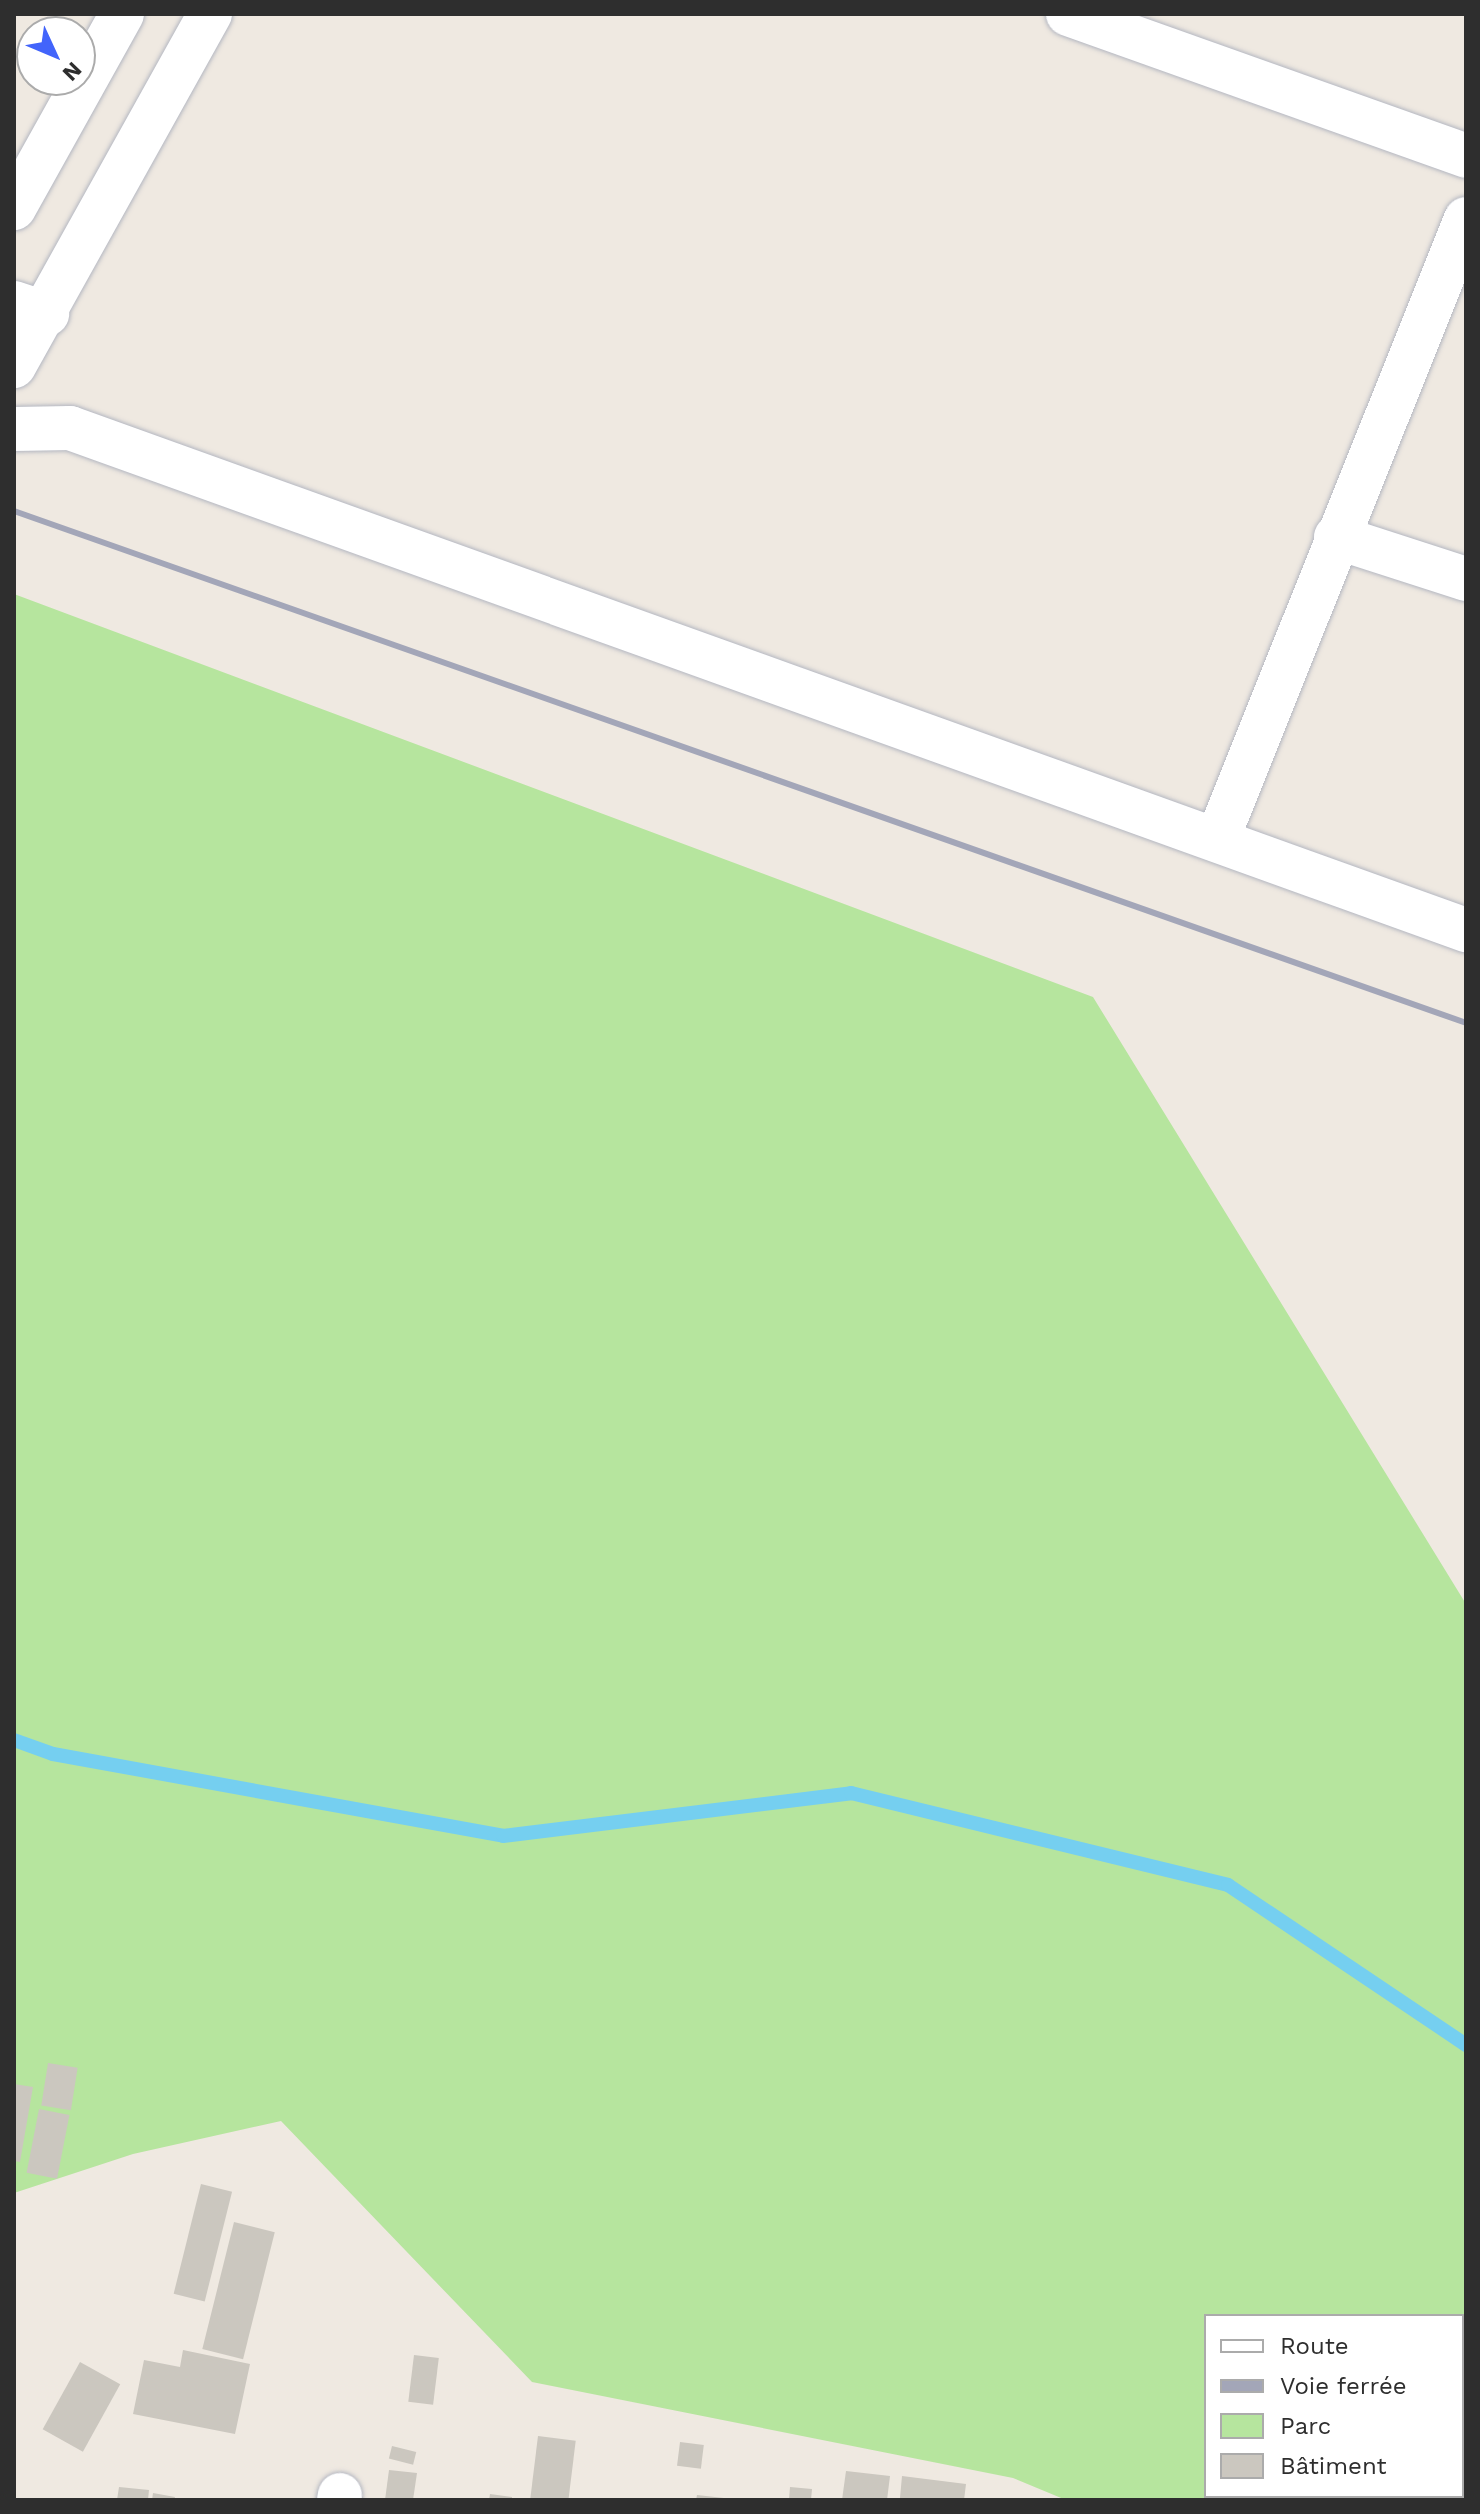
<!DOCTYPE html>
<meta charset="utf-8">
<style>
body{margin:0}
#map{position:relative;width:1480px;height:2514px;overflow:hidden;background:#efe9e1;font-family:"Work Sans",sans-serif}
div>[style]{position:absolute}
[style*='--x']{left:calc(var(--x)*1px);top:calc(var(--y)*1px);width:calc(var(--w)*1px);rotate:calc(var(--a)*1deg)}
.green>*{inset:0;background:#b6e59e}
.stream>*{height:14px;margin:-7px;padding:0 7px;transform-origin:7px;border-radius:7px;background:#75cff0}
.building>*{inset:0;background:#cbc7bf;transform-origin:0 0}
.roads{filter:drop-shadow(0 0 2px #b4b7c1) drop-shadow(0 0 2px #b4b7c1)}
.street>*{height:44px;margin:-22px;padding:0 22px;transform-origin:22px;border-radius:22px;background:#fff}
.secondary>*{height:44px;margin:-22px;padding:0 22px;transform-origin:22px;border-radius:22px;background:#fff}
.rail>*{height:6px;margin:-3px;padding:0 3px;transform-origin:3px;border-radius:3px;background:#a3a6b8}
span{translate:-50% -50%;white-space:nowrap;text-align:center;line-height:1.15;-webkit-text-stroke:6px #fff;paint-order:stroke}
.frame{position:absolute;inset:0;border:16px solid #2e2e2e;pointer-events:none}
.legend{position:absolute;left:1204px;top:2314px;width:260px;height:184px;box-sizing:border-box;background:#fff;border:2px solid #ababab;margin:0;padding:10px 14px;list-style:none;font-size:24px;color:#2e2e2e}
.legend li{display:flex;align-items:center;gap:16px;height:40px}
.legend b{width:40px;border:2px solid #ababab}
.north{position:absolute;left:16px;top:16px;width:80px;height:80px;box-sizing:border-box;background:#fff;border:2px solid #ababab;border-radius:50%;rotate:134deg;font-size:22px;font-weight:700;line-height:32px;text-align:center;color:#2e2e2e}
.north::after{content:'';display:block;margin:auto;width:28px;height:36px;background:#4264fb;clip-path:polygon(50% 0,100% 100%,50% 72%,0 100%)}
</style>
<div id="map">
<div class="green">
<i style="clip-path:polygon(evenodd,14px 594px,1093px 997px,1466px 1604px,1466px 2500px,1066px 2500px,1013px 2478px,532px 2382px,281px 2121px,133px 2154px,14px 2193px,14px 594px,1206px 2316px,1462px 2316px,1462px 2496px,1206px 2496px,1206px 2316px)"></i>
</div>
<div class="stream">
<i style="--x:14;--y:1740;--w:41;--a:19.7"></i>
<i style="--x:53;--y:1754;--w:457;--a:10.3"></i>
<i style="--x:503;--y:1836;--w:351;--a:-7"></i>
<i style="--x:851;--y:1793;--w:388;--a:13.7"></i>
<i style="--x:1228;--y:1885;--w:287;--a:33.9"></i>
</div>
<div class="building">
<i style="left:48px;top:2063px;width:30px;height:43px;rotate:9deg"></i>
<i style="clip-path:polygon(14px 2084px,33px 2087px,20px 2162px,14px 2161px)"></i>
<i style="left:39px;top:2109px;width:31px;height:65px;rotate:11deg"></i>
<i style="left:201px;top:2184px;width:32px;height:113px;rotate:14deg"></i>
<i style="left:234px;top:2222px;width:42px;height:131px;rotate:14deg"></i>
<i style="clip-path:polygon(183px 2350px,250px 2364px,235px 2434px,133px 2414px,144px 2360px,180px 2367px)"></i>
<i style="left:414px;top:2355px;width:25px;height:47px;rotate:7deg"></i>
<i style="left:80px;top:2362px;width:46px;height:77px;rotate:29deg"></i>
<i style="left:538px;top:2436px;width:38px;height:64px;rotate:7deg"></i>
<i style="left:680px;top:2442px;width:24px;height:24px;rotate:7deg"></i>
<i style="left:392px;top:2446px;width:25px;height:13px;rotate:14deg"></i>
<i style="clip-path:polygon(389px 2470px,417px 2473px,413px 2500px,385px 2500px)"></i>
<i style="clip-path:polygon(846px 2471px,890px 2476px,887px 2500px,842px 2500px)"></i>
<i style="clip-path:polygon(902px 2476px,966px 2484px,964px 2500px,900px 2498px)"></i>
<i style="clip-path:polygon(119px 2487px,149px 2490px,148px 2500px,117px 2500px)"></i>
<i style="clip-path:polygon(790px 2487px,812px 2489px,811px 2500px,789px 2500px)"></i>
<i style="clip-path:polygon(153px 2493px,175px 2497px,174px 2500px,152px 2500px)"></i>
<i style="clip-path:polygon(490px 2494px,512px 2497px,512px 2500px,489px 2500px)"></i>
<i style="clip-path:polygon(697px 2495px,724px 2498px,724px 2500px,696px 2500px)"></i>
</div>
<div class="roads">
<div class="street">
<i style="--x:1068;--y:14;--w:423;--a:19.6"></i>
<i style="--x:14;--y:303;--w:35;--a:18"></i>
<i style="--x:14;--y:429;--w:56;--a:-1"></i>
<i style="--x:70;--y:428;--w:1484;--a:19.78"></i>
<i style="--x:1336;--y:537;--w:137;--a:17.9"></i>
<i style="--x:1217;--y:840;--w:669;--a:-68.15"></i>
<i style="--x:339;--y:2500;--w:5;--a:-79"></i>
</div>
<div class="secondary">
<i style="--x:14;--y:208;--w:222;--a:-60.9"></i>
<i style="--x:14;--y:366;--w:403;--a:-60.9"></i>
</div>
</div>
<div class="rail">
<i style="--x:14;--y:511;--w:1540;--a:19.42"></i>
</div>
<div class="frame"></div>
<ul class="legend">
<li><b style="height:10px;background:#fff"></b>Route</li>
<li><b style="height:10px;background:#a3a6b8"></b>Voie ferrée</li>
<li><b style="height:22px;background:#b6e59e"></b>Parc</li>
<li><b style="height:22px;background:#cbc7bf"></b>Bâtiment</li>
</ul>
<div class="north">N</div>
</div>
